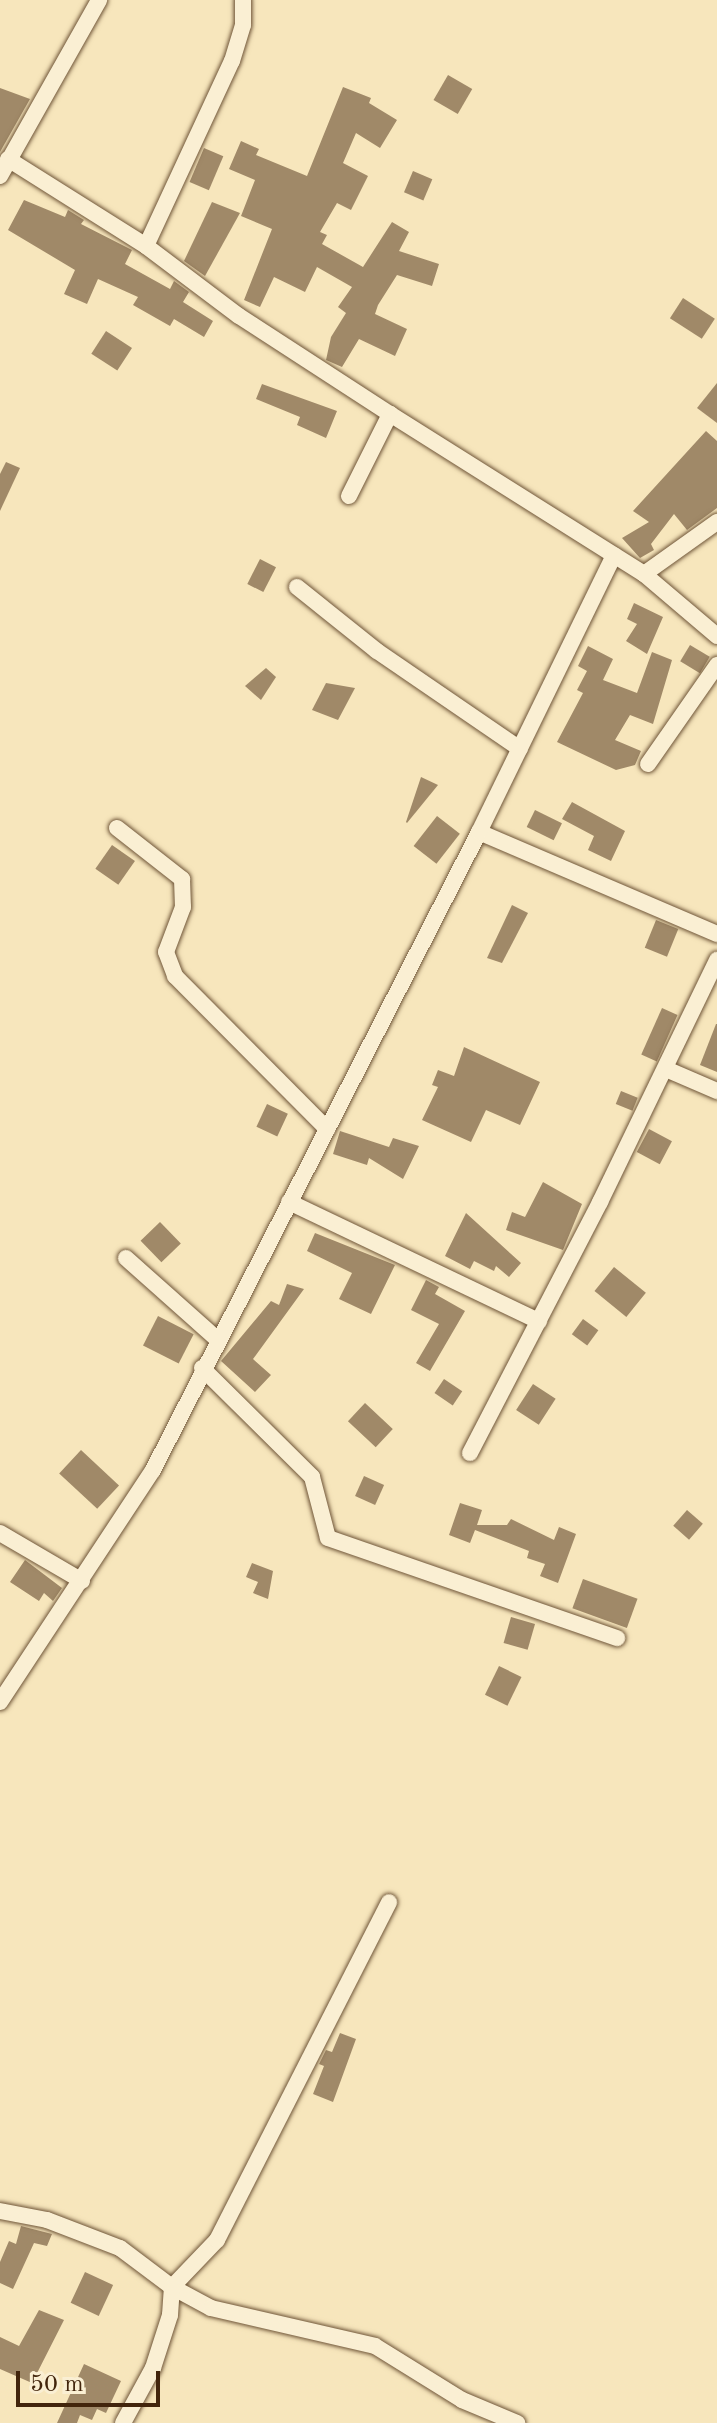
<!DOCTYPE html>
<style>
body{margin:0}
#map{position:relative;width:717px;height:2423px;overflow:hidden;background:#f7e6bc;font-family:"Old Standard TT",serif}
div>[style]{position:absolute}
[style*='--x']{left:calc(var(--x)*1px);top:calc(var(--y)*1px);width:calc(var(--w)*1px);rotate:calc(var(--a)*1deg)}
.building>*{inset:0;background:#a08968;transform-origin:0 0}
.roads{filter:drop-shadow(0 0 2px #6f5538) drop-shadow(0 0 2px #6f5538)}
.street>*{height:16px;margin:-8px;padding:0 8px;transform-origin:8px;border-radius:8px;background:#faefd3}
span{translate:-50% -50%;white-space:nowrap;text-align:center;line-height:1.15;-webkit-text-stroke:8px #faefd3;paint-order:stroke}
.scale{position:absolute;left:16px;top:2371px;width:144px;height:36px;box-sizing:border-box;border:4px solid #42250c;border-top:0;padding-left:10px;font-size:24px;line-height:28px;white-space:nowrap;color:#42250c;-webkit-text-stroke:6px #faefd3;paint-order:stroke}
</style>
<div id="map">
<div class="building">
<i style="left:448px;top:75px;width:28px;height:29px;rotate:30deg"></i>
<i style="clip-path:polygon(343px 87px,371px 98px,369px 103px,397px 120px,380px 148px,356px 133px,343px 163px,368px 176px,351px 210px,337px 203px,320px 232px,327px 235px,322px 244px,363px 267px,392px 222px,409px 232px,399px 251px,439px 264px,432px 286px,397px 275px,378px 305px,375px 314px,407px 329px,395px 356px,359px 339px,342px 367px,326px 360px,331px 337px,346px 313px,338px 307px,352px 287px,317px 267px,305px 292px,274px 277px,260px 307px,244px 300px,272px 229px,241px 216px,255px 180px,229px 169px,241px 141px,259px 149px,256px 155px,307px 176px)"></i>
<i style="clip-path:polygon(0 88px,30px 99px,0 152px)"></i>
<i style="left:204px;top:148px;width:21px;height:37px;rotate:23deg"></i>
<i style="left:413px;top:171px;width:21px;height:23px;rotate:23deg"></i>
<i style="clip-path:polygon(24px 200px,65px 217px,68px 210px,84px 220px,81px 224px,132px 250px,125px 264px,170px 289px,174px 281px,189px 292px,183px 302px,213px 321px,204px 337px,174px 319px,170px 326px,133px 305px,138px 297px,98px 279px,87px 304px,64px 294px,75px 270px,8px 230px)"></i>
<i style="clip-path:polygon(212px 202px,240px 213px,205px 276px,184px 261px)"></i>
<i style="left:683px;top:298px;width:38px;height:24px;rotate:33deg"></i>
<i style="left:106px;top:331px;width:31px;height:27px;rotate:33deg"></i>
<i style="clip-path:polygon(717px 383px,717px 423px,697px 408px)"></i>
<i style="clip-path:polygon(262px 384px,337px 411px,326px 438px,297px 425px,300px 417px,256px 399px)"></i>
<i style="clip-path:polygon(706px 431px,717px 441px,717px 508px,687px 530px,674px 514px,651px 544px,654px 550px,640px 558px,622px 538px,649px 522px,633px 511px)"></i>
<i style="clip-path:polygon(6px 462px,20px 468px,0 511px,0 474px)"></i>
<i style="left:260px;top:559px;width:18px;height:28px;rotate:27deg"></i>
<i style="clip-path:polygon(634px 603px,663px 617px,647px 654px,626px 641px,637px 624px,627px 619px)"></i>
<i style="left:690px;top:645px;width:23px;height:19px;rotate:31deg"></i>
<i style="clip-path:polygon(588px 646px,613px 659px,603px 680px,637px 693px,652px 652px,672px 660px,653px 724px,630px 715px,615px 740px,641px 751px,635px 765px,616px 770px,557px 742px,583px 693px,577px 690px,587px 671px,578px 666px)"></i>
<i style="clip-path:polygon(266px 668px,276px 677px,261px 700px,245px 686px)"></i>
<i style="clip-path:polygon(326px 683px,355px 688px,338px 720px,312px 710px)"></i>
<i style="clip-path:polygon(421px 777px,438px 785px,407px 823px,406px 822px)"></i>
<i style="clip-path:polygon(572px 802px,625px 831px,611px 861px,588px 850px,594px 836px,562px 819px)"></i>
<i style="left:535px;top:810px;width:30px;height:19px;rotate:26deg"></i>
<i style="left:437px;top:816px;width:29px;height:38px;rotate:38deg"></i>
<i style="left:112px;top:845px;width:28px;height:29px;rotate:35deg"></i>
<i style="clip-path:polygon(512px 905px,528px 913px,502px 963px,487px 958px)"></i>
<i style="left:656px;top:920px;width:24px;height:30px;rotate:22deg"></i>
<i style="left:662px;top:1008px;width:17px;height:51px;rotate:24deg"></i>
<i style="clip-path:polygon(716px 1024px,717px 1024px,717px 1072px,700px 1065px)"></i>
<i style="clip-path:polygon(464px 1047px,540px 1082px,520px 1125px,486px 1110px,471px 1142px,422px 1120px,438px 1087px,432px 1085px,438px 1070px,454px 1076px)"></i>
<i style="left:621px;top:1091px;width:18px;height:14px;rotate:22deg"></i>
<i style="left:267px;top:1104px;width:23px;height:25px;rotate:25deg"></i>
<i style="left:649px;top:1129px;width:26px;height:26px;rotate:28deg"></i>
<i style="clip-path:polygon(340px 1131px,389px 1147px,393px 1138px,419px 1146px,403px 1179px,369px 1158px,367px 1165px,333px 1154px)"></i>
<i style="clip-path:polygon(543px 1182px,582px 1204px,563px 1250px,506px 1230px,512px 1212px,525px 1217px)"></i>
<i style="clip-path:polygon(466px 1213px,521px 1263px,509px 1277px,496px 1266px,494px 1271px,474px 1261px,470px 1269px,445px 1256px)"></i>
<i style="left:160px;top:1222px;width:30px;height:27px;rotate:46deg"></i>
<i style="clip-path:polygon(315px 1233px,395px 1265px,371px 1314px,339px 1299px,352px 1273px,307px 1251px)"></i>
<i style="left:614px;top:1267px;width:41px;height:31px;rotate:39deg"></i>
<i style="clip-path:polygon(426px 1280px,439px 1287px,435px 1294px,465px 1311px,430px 1371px,416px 1363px,439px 1324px,411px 1310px)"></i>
<i style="clip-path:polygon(287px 1284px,304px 1289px,253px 1359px,271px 1375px,255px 1392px,221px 1361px,271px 1301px,279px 1305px)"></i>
<i style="left:158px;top:1316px;width:40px;height:33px;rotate:27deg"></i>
<i style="left:583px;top:1319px;width:19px;height:19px;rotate:36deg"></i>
<i style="left:444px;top:1379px;width:22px;height:17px;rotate:34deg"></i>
<i style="left:533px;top:1384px;width:27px;height:31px;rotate:33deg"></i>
<i style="left:365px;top:1403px;width:38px;height:25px;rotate:43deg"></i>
<i style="left:81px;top:1450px;width:52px;height:32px;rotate:43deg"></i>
<i style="left:364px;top:1476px;width:22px;height:22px;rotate:24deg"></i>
<i style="clip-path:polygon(460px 1503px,482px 1510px,477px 1525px,507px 1525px,511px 1519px,554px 1540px,559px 1527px,576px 1534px,558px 1583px,540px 1576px,545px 1564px,527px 1558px,529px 1551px,475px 1530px,470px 1543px,449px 1535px)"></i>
<i style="left:687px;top:1510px;width:21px;height:21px;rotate:41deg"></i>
<i style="clip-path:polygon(25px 1560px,62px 1588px,53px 1601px,44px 1593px,39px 1601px,10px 1582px)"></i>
<i style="clip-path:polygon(252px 1563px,273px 1571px,268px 1599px,253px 1593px,258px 1582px,246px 1577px)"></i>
<i style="left:583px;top:1579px;width:58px;height:31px;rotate:20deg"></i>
<i style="left:511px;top:1617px;width:25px;height:27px;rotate:16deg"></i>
<i style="left:499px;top:1666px;width:25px;height:32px;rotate:26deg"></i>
<i style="clip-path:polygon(340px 2033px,356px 2039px,333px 2102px,313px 2094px,324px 2066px,319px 2064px,326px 2050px,332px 2052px)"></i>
<i style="clip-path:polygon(21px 2226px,52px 2234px,47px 2246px,34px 2243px,13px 2289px,0 2283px,0 2262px,9px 2241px,16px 2244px)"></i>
<i style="left:85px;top:2272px;width:31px;height:34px;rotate:25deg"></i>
<i style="clip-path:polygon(39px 2310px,64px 2320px,32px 2383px,0 2369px,0 2337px,19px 2346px)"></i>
<i style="clip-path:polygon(84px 2364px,121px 2381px,106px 2413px,97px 2409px,92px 2420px,80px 2415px,77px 2423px,57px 2423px)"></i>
</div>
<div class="roads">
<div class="street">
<i style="--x:8;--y:159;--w:163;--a:32.2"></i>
<i style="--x:146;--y:246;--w:116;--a:37"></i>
<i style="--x:239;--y:316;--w:180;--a:33"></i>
<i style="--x:390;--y:414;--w:300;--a:32.2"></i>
<i style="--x:644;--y:574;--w:96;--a:40.3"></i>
<i style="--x:0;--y:176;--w:202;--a:-60.6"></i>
<i style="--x:146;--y:246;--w:204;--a:-65.1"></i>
<i style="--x:232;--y:61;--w:38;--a:-73"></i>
<i style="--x:243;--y:25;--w:25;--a:-90"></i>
<i style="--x:349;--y:496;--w:92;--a:-63.4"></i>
<i style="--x:644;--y:574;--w:90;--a:-35.5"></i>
<i style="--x:297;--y:587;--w:102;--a:38.7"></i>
<i style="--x:377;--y:651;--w:173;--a:34.4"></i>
<i style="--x:648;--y:764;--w:121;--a:-55.1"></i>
<i style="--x:117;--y:828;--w:83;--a:38.1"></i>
<i style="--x:182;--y:879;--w:28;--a:88"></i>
<i style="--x:183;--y:907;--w:48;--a:110.7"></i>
<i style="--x:166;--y:952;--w:26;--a:69"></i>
<i style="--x:175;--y:976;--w:216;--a:45.2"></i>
<i style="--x:479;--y:832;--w:259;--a:23.2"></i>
<i style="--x:666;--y:1069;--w:56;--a:23.3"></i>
<i style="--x:289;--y:1202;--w:277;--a:25.5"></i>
<i style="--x:126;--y:1258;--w:122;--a:41.7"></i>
<i style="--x:202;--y:1368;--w:155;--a:44.7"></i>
<i style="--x:312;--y:1477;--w:63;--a:75.3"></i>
<i style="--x:328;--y:1538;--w:306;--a:19.1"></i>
<i style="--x:470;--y:1453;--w:283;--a:-62.6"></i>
<i style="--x:600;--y:1202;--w:269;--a:-64.2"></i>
<i style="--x:0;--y:1533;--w:95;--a:30.3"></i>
<i style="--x:0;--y:1702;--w:278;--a:-56.6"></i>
<i style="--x:153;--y:1470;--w:716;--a:-62.93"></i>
<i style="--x:479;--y:832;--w:308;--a:-64"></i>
<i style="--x:0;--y:2211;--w:48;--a:10.8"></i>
<i style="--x:47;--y:2220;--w:78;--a:21"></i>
<i style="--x:120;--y:2248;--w:65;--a:36.9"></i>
<i style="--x:172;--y:2287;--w:44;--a:28.3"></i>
<i style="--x:211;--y:2308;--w:168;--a:13"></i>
<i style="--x:375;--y:2346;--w:102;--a:31.8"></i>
<i style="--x:462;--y:2400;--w:60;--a:22.7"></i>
<i style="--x:123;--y:2423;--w:63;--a:-61.4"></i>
<i style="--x:153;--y:2368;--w:56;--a:-72.2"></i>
<i style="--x:170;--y:2315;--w:28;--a:-86"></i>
<i style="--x:172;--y:2287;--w:65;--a:-46.2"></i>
<i style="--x:217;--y:2240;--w:379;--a:-63"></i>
</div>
</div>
<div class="scale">50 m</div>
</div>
